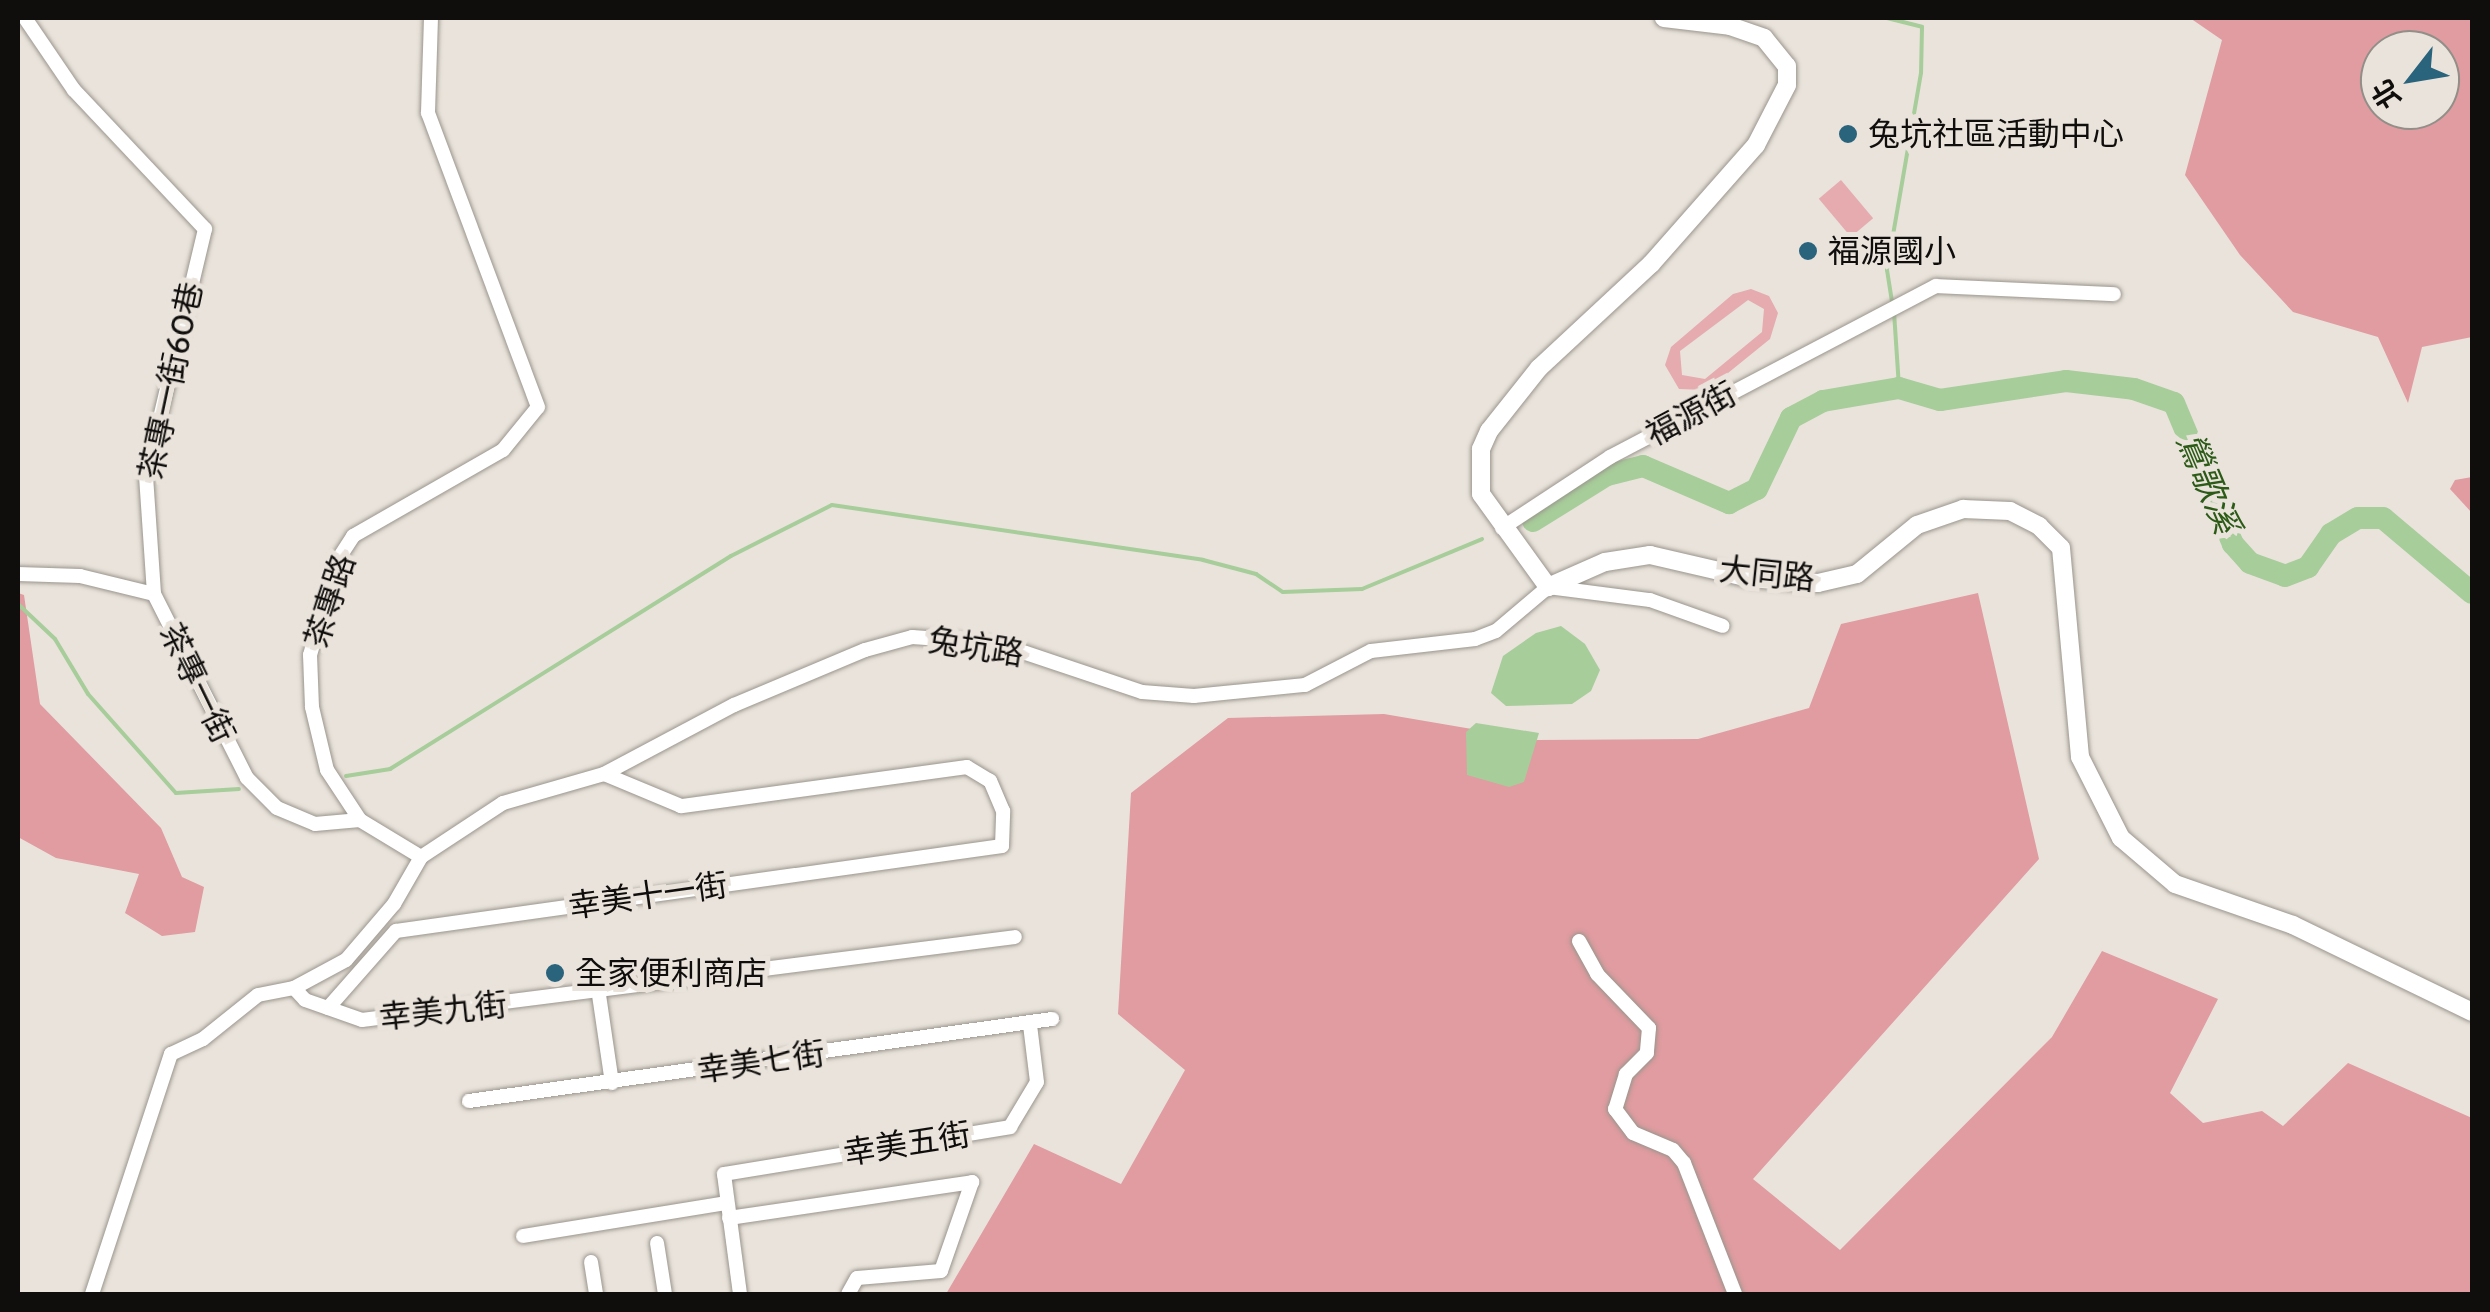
<!DOCTYPE html>
<meta charset="utf-8">
<style>
body{margin:0}
#map{position:relative;width:2490px;height:1312px;overflow:hidden;background:#e9e3db;font-family:Cabin,"Noto Sans TC",sans-serif}
div>[style]{position:absolute}
[style*='--x']{left:calc(var(--x)*1px);top:calc(var(--y)*1px);width:calc(var(--w)*1px);rotate:calc(var(--a)*1deg)}
.green>*{inset:0;background:#e5abae;transform-origin:0 0}
.forest>*{inset:0;background:#e09ca0}
.water>*{inset:0;background:#a7cd9a}
.stream>*{height:4px;margin:-2px;padding:0 2px;transform-origin:2px;border-radius:2px;background:#a7cd9a}
.river>*{height:22px;margin:-11px;padding:0 11px;transform-origin:11px;border-radius:11px;background:#a7cd9a}
.roads{filter:drop-shadow(0 0 2px #9a958d) drop-shadow(0 0 2px #9a958d)}
.minor>*{height:14px;margin:-7px;padding:0 7px;transform-origin:7px;border-radius:7px;background:#fff}
.tertiary>*{height:18px;margin:-9px;padding:0 9px;transform-origin:9px;border-radius:9px;background:#fff}
.dots>*{width:28px;height:28px;translate:-50% -50%;box-sizing:border-box;border:5px solid #e9e3db;border-radius:50%}
span{translate:-50% -50%;white-space:nowrap;text-align:center;line-height:1.15;-webkit-text-stroke:10px #e9e3db;paint-order:stroke}
.poi-label{font-size:32px;color:#100e0c}
.left{translate:0 -50%;text-align:left}
.street-label{font-size:32px;color:#100e0c}
.water-label{font-size:35px;color:#2b5b16;font-style:italic}
.frame{position:absolute;inset:0;border:20px solid #100e0c;pointer-events:none}
.north{position:absolute;left:2360px;top:30px;width:100px;height:100px;box-sizing:border-box;background:#e9e3db;border:2px solid #928e88;border-radius:50%;rotate:239deg;font-size:28px;font-weight:700;line-height:40px;text-align:center;color:#100e0c}
.north::after{content:'';display:block;margin:auto;width:35px;height:45px;background:#2a637c;clip-path:polygon(50% 0,100% 100%,50% 72%,0 100%)}
</style>
<div id="map">
<div class="green">
<i style="left:1841px;top:180px;width:50px;height:29px;rotate:50deg"></i>
<i style="clip-path:polygon(evenodd,1751px 289px,1769px 296px,1778px 313px,1770px 339px,1707px 390px,1679px 389px,1665px 365px,1671px 347px,1733px 294px,1751px 289px,1748px 300px,1764px 309px,1762px 332px,1705px 379px,1682px 375px,1680px 351px,1748px 300px)"></i>
</div>
<div class="forest">
<i style="clip-path:polygon(evenodd,2190px 18px,2472px 18px,2472px 337px,2422px 347px,2408px 403px,2378px 337px,2293px 312px,2240px 255px,2185px 175px,2222px 40px,2190px 18px,2440px 50px,2440px 110px,2380px 110px,2380px 50px,2440px 50px)"></i>
<i style="clip-path:polygon(2472px 477px,2472px 513px,2450px 489px,2455px 480px)"></i>
<i style="clip-path:polygon(18px 593px,24px 595px,40px 704px,161px 828px,182px 877px,204px 887px,195px 932px,162px 936px,125px 913px,139px 874px,56px 858px,18px 837px)"></i>
<i style="clip-path:polygon(1978px 593px,2039px 859px,1753px 1179px,1840px 1250px,2052px 1037px,2102px 951px,2218px 999px,2170px 1093px,2203px 1123px,2262px 1111px,2283px 1126px,2348px 1063px,2472px 1118px,2472px 1294px,946px 1294px,1034px 1144px,1121px 1184px,1185px 1070px,1118px 1014px,1131px 793px,1228px 718px,1384px 714px,1537px 740px,1698px 739px,1809px 708px,1841px 624px)"></i>
</div>
<div class="water">
<i style="clip-path:polygon(1561px 626px,1585px 644px,1600px 670px,1591px 691px,1572px 704px,1506px 706px,1491px 693px,1503px 656px,1536px 633px)"></i>
<i style="clip-path:polygon(1476px 723px,1539px 733px,1524px 782px,1509px 787px,1467px 775px,1466px 732px)"></i>
</div>
<div class="stream">
<i style="--x:1887;--y:18;--w:36;--a:14"></i>
<i style="--x:1922;--y:27;--w:46;--a:91.2"></i>
<i style="--x:1921;--y:73;--w:200;--a:99.8"></i>
<i style="--x:1887;--y:270;--w:33;--a:81"></i>
<i style="--x:1894;--y:312;--w:76;--a:86.2"></i>
<i style="--x:18;--y:604;--w:51;--a:43.4"></i>
<i style="--x:55;--y:639;--w:64;--a:59"></i>
<i style="--x:88;--y:694;--w:132;--a:48.4"></i>
<i style="--x:176;--y:793;--w:63;--a:-3.6"></i>
<i style="--x:346;--y:776;--w:45;--a:-9"></i>
<i style="--x:390;--y:769;--w:402;--a:-32"></i>
<i style="--x:731;--y:556;--w:113;--a:-26.8"></i>
<i style="--x:832;--y:505;--w:375;--a:8.4"></i>
<i style="--x:1203;--y:560;--w:55;--a:14.8"></i>
<i style="--x:1256;--y:574;--w:32;--a:34"></i>
<i style="--x:1283;--y:592;--w:79;--a:-2.2"></i>
<i style="--x:1362;--y:589;--w:130;--a:-22.6"></i>
</div>
<div class="river">
<i style="--x:1533;--y:521;--w:87;--a:-31.9"></i>
<i style="--x:1607;--y:475;--w:37;--a:-14"></i>
<i style="--x:1643;--y:466;--w:94;--a:23.3"></i>
<i style="--x:1729;--y:503;--w:31;--a:-27"></i>
<i style="--x:1757;--y:489;--w:79;--a:-64.4"></i>
<i style="--x:1791;--y:418;--w:36;--a:-28"></i>
<i style="--x:1823;--y:401;--w:77;--a:-9.7"></i>
<i style="--x:1899;--y:388;--w:43;--a:16.3"></i>
<i style="--x:1940;--y:400;--w:127;--a:-8.6"></i>
<i style="--x:2066;--y:381;--w:68;--a:6.7"></i>
<i style="--x:2134;--y:389;--w:42;--a:19.3"></i>
<i style="--x:2174;--y:403;--w:153;--a:67.3"></i>
<i style="--x:2233;--y:544;--w:25;--a:48"></i>
<i style="--x:2250;--y:563;--w:37;--a:20"></i>
<i style="--x:2285;--y:576;--w:25;--a:-21"></i>
<i style="--x:2308;--y:567;--w:40;--a:-55.1"></i>
<i style="--x:2331;--y:534;--w:31;--a:-31"></i>
<i style="--x:2358;--y:518;--w:25;--a:0"></i>
<i style="--x:2383;--y:518;--w:116;--a:40.1"></i>
</div>
<div class="roads">
<div class="minor">
<i style="--x:25;--y:18;--w:87;--a:55.8"></i>
<i style="--x:74;--y:90;--w:191;--a:46.7"></i>
<i style="--x:205;--y:229;--w:254;--a:103.4"></i>
<i style="--x:146;--y:476;--w:118;--a:86.1"></i>
<i style="--x:154;--y:594;--w:206;--a:63.2"></i>
<i style="--x:247;--y:778;--w:42;--a:45"></i>
<i style="--x:277;--y:808;--w:41;--a:22.8"></i>
<i style="--x:315;--y:824;--w:45;--a:-5.1"></i>
<i style="--x:1502;--y:528;--w:129;--a:-33.3"></i>
<i style="--x:1610;--y:457;--w:368;--a:-27.7"></i>
<i style="--x:1936;--y:286;--w:178;--a:2.6"></i>
<i style="--x:18;--y:574;--w:62;--a:1.8"></i>
<i style="--x:80;--y:576;--w:76;--a:13.7"></i>
<i style="--x:421;--y:857;--w:71;--a:-148.8"></i>
<i style="--x:360;--y:820;--w:60;--a:-123.4"></i>
<i style="--x:327;--y:770;--w:65;--a:-103.4"></i>
<i style="--x:312;--y:707;--w:52;--a:-92.2"></i>
<i style="--x:310;--y:655;--w:98;--a:-74"></i>
<i style="--x:337;--y:561;--w:30;--a:-57"></i>
<i style="--x:353;--y:536;--w:173;--a:-29.8"></i>
<i style="--x:503;--y:450;--w:55;--a:-50.9"></i>
<i style="--x:538;--y:407;--w:314;--a:-110.5"></i>
<i style="--x:428;--y:113;--w:95;--a:-88.2"></i>
<i style="--x:1579;--y:941;--w:38;--a:61"></i>
<i style="--x:1597;--y:974;--w:75;--a:46.1"></i>
<i style="--x:1649;--y:1028;--w:25;--a:95"></i>
<i style="--x:1647;--y:1053;--w:30;--a:135"></i>
<i style="--x:1626;--y:1074;--w:37;--a:107"></i>
<i style="--x:1615;--y:1109;--w:30;--a:53"></i>
<i style="--x:1633;--y:1133;--w:43;--a:23"></i>
<i style="--x:1673;--y:1150;--w:17;--a:50"></i>
<i style="--x:1684;--y:1163;--w:141;--a:68.7"></i>
<i style="--x:294;--y:988;--w:16;--a:47"></i>
<i style="--x:305;--y:1000;--w:60;--a:19.3"></i>
<i style="--x:362;--y:1020;--w:658;--a:-7.24"></i>
<i style="--x:599;--y:995;--w:89;--a:81.6"></i>
<i style="--x:328;--y:1008;--w:103;--a:-48.6"></i>
<i style="--x:396;--y:931;--w:612;--a:-7.98"></i>
<i style="--x:1002;--y:846;--w:35;--a:-88"></i>
<i style="--x:1003;--y:811;--w:33;--a:-113"></i>
<i style="--x:990;--y:781;--w:27;--a:-149"></i>
<i style="--x:967;--y:767;--w:289;--a:172.2"></i>
<i style="--x:681;--y:806;--w:83;--a:-157.4"></i>
<i style="--x:469;--y:1101;--w:589;--a:-8.01"></i>
<i style="--x:729;--y:1218;--w:246;--a:-8.4"></i>
<i style="--x:972;--y:1182;--w:94;--a:109.2"></i>
<i style="--x:941;--y:1271;--w:84;--a:175.2"></i>
<i style="--x:857;--y:1278;--w:18;--a:119"></i>
<i style="--x:523;--y:1236;--w:206;--a:-9.2"></i>
<i style="--x:657;--y:1243;--w:52;--a:81.1"></i>
<i style="--x:591;--y:1262;--w:32;--a:81"></i>
<i style="--x:92;--y:1294;--w:253;--a:-71.8"></i>
<i style="--x:171;--y:1054;--w:35;--a:-25"></i>
<i style="--x:203;--y:1039;--w:70;--a:-38.7"></i>
<i style="--x:258;--y:995;--w:37;--a:-11"></i>
<i style="--x:294;--y:988;--w:59;--a:-28.3"></i>
<i style="--x:346;--y:960;--w:74;--a:-49.4"></i>
<i style="--x:394;--y:904;--w:54;--a:-60.1"></i>
<i style="--x:421;--y:857;--w:98;--a:-33.4"></i>
<i style="--x:503;--y:803;--w:105;--a:-16"></i>
<i style="--x:604;--y:774;--w:147;--a:-28"></i>
<i style="--x:734;--y:705;--w:142;--a:-22.8"></i>
<i style="--x:865;--y:650;--w:49;--a:-15.5"></i>
<i style="--x:912;--y:637;--w:57;--a:4"></i>
<i style="--x:969;--y:641;--w:39;--a:9"></i>
<i style="--x:1008;--y:647;--w:141;--a:18.6"></i>
<i style="--x:1142;--y:692;--w:52;--a:4.4"></i>
<i style="--x:1194;--y:696;--w:112;--a:-5.7"></i>
<i style="--x:1305;--y:685;--w:74;--a:-27.3"></i>
<i style="--x:1371;--y:651;--w:105;--a:-6.6"></i>
<i style="--x:1475;--y:639;--w:22;--a:-21"></i>
<i style="--x:1496;--y:631;--w:68;--a:-40.2"></i>
<i style="--x:1548;--y:587;--w:103;--a:7.3"></i>
<i style="--x:1650;--y:600;--w:77;--a:19.6"></i>
<i style="--x:740;--y:1294;--w:121;--a:-97.6"></i>
<i style="--x:724;--y:1174;--w:290;--a:-9.3"></i>
<i style="--x:1010;--y:1127;--w:52;--a:-59"></i>
<i style="--x:1037;--y:1082;--w:57;--a:-97"></i>
</div>
<div class="tertiary">
<i style="--x:1664;--y:18;--w:66;--a:6.9"></i>
<i style="--x:1730;--y:26;--w:36;--a:19"></i>
<i style="--x:1764;--y:38;--w:36;--a:51"></i>
<i style="--x:1787;--y:66;--w:19;--a:90"></i>
<i style="--x:1787;--y:85;--w:68;--a:117.3"></i>
<i style="--x:1756;--y:145;--w:159;--a:131.4"></i>
<i style="--x:1651;--y:264;--w:153;--a:137.1"></i>
<i style="--x:1539;--y:368;--w:80;--a:128.4"></i>
<i style="--x:1489;--y:431;--w:20;--a:114"></i>
<i style="--x:1481;--y:449;--w:45;--a:90"></i>
<i style="--x:1481;--y:494;--w:115;--a:54.2"></i>
<i style="--x:1548;--y:587;--w:62;--a:-23.7"></i>
<i style="--x:1605;--y:562;--w:46;--a:-8.8"></i>
<i style="--x:1650;--y:555;--w:103;--a:13"></i>
<i style="--x:1750;--y:578;--w:68;--a:4.2"></i>
<i style="--x:1818;--y:583;--w:40;--a:-13"></i>
<i style="--x:1857;--y:574;--w:77;--a:-39.2"></i>
<i style="--x:1917;--y:525;--w:49;--a:-19.2"></i>
<i style="--x:1963;--y:509;--w:47;--a:2.4"></i>
<i style="--x:2010;--y:511;--w:33;--a:27"></i>
<i style="--x:2039;--y:526;--w:31;--a:45"></i>
<i style="--x:2061;--y:548;--w:210;--a:84.8"></i>
<i style="--x:2080;--y:757;--w:91;--a:63.2"></i>
<i style="--x:2121;--y:838;--w:71;--a:40.4"></i>
<i style="--x:2175;--y:884;--w:125;--a:19.2"></i>
<i style="--x:2293;--y:925;--w:199;--a:25.9"></i>
</div>
</div>
<div class="dots">
<i style="left:1848px;top:134px;background:#2a637c"></i>
<i style="left:1808px;top:251px;background:#2a637c"></i>
<i style="left:555px;top:973px;background:#2a637c"></i>
</div>
<div class="poi-label">
<span class="left" style="left:1868px;top:134px">兔坑社區活動中心</span>
<span class="left" style="left:1828px;top:251px">福源國小</span>
<span class="left" style="left:575px;top:973px">全家便利商店</span>
</div>
<div class="street-label">
<span style="left:171px;top:381px;rotate:-78deg">茶專一街60巷</span>
<span style="left:1691px;top:414px;rotate:-28deg">福源街</span>
<span style="left:1767px;top:574px;rotate:6deg">大同路</span>
<span style="left:330px;top:601px;rotate:-72deg">茶專路</span>
<span style="left:976px;top:647px;rotate:9deg">兔坑路</span>
<span style="left:197px;top:683px;rotate:64deg">茶專一街</span>
<span style="left:648px;top:896px;rotate:-8deg">幸美十一街</span>
<span style="left:443px;top:1011px;rotate:-6deg">幸美九街</span>
<span style="left:761px;top:1062px;rotate:-8deg">幸美七街</span>
<span style="left:907px;top:1144px;rotate:-9deg">幸美五街</span>
</div>
<div class="water-label">
<span style="left:2208px;top:483px;rotate:67deg">鶯歌溪</span>
</div>
<div class="frame"></div>
<div class="north">北</div>
</div>
